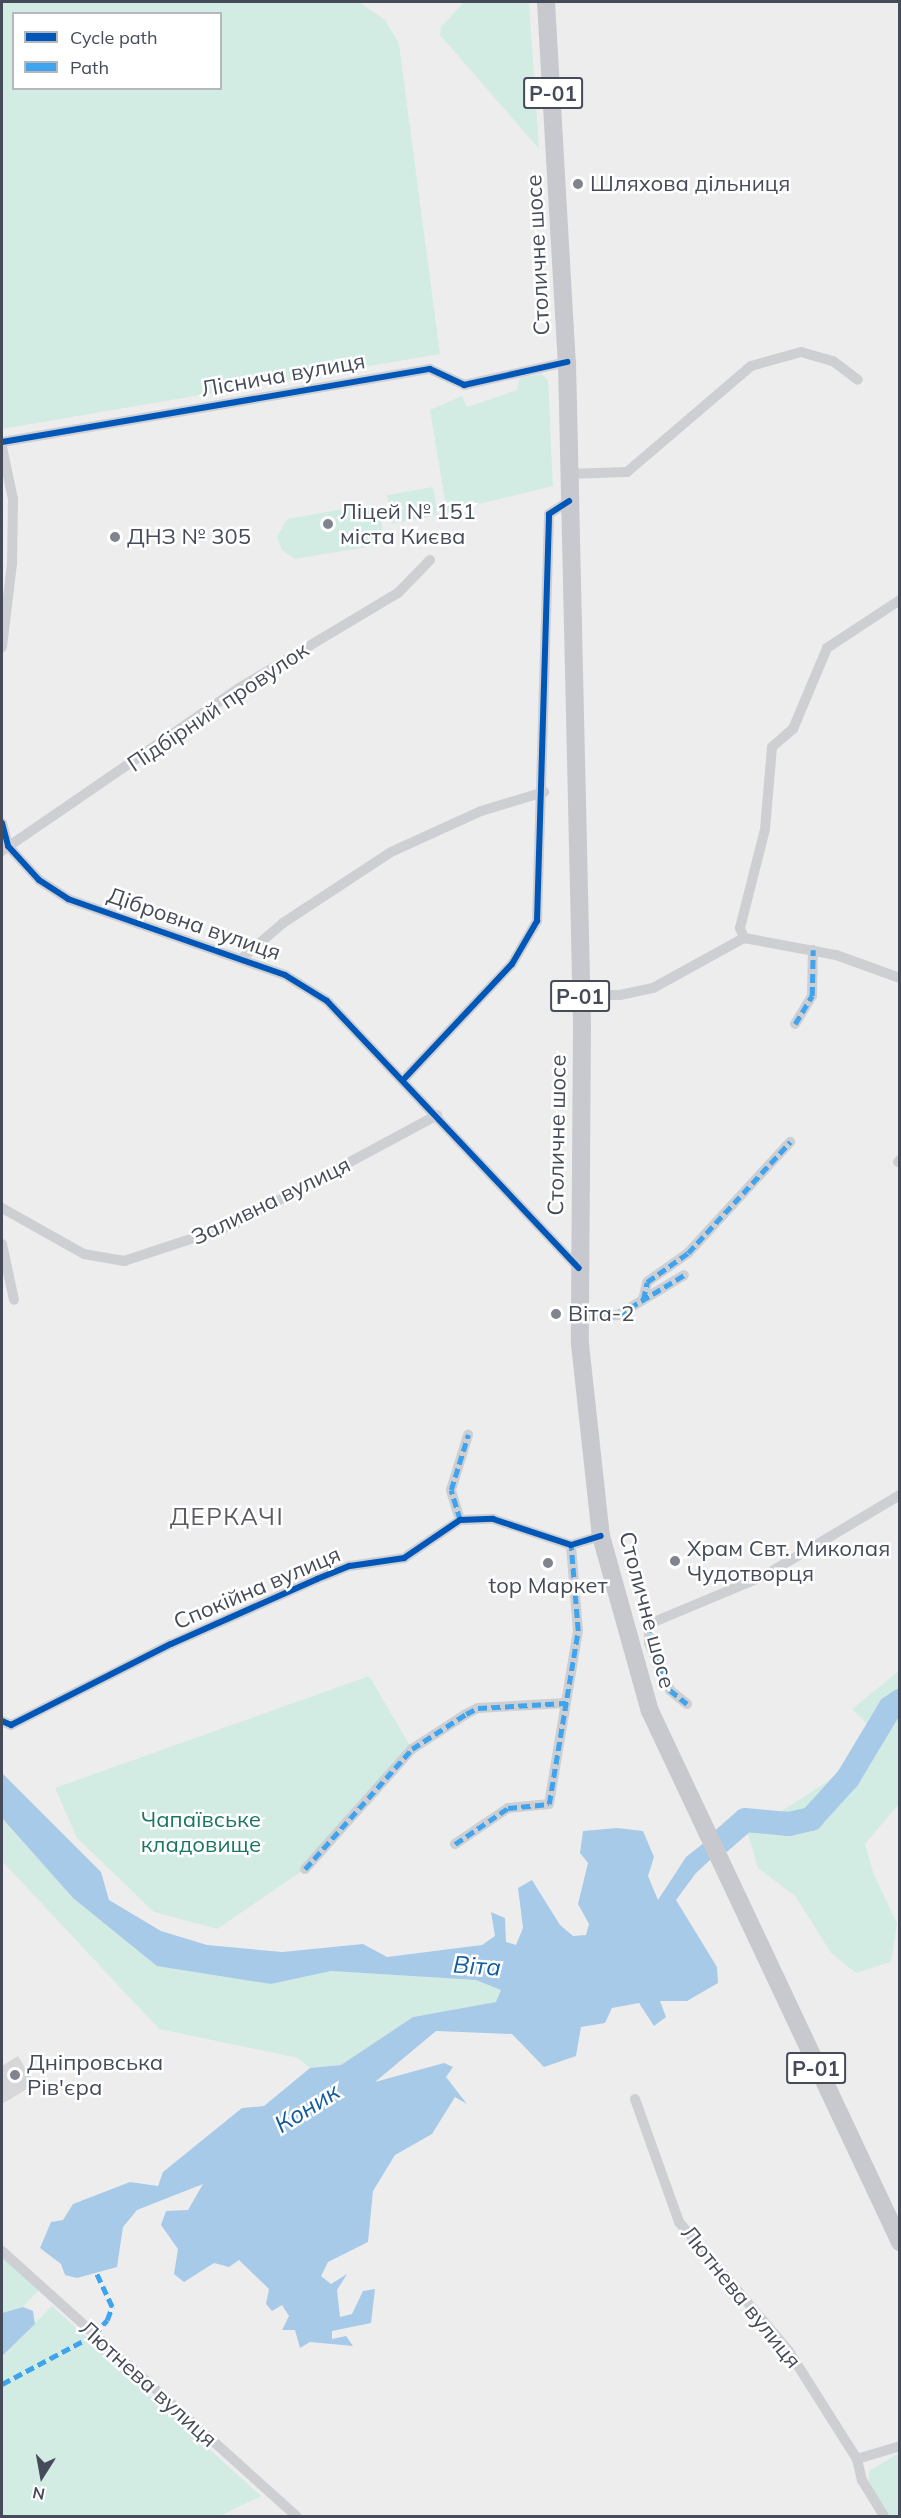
<!DOCTYPE html>
<meta charset="utf-8">
<style>
body{margin:0}
#map{position:relative;width:901px;height:2518px;overflow:hidden;background:#eeeded;font-family:Mulish,sans-serif}
div>[style]{position:absolute}
[style*='--x']{left:calc(var(--x)*1px);top:calc(var(--y)*1px);width:calc(var(--w)*1px);rotate:calc(var(--a)*1deg)}
.green>*{inset:0;background:#d2ece3;transform-origin:0 0}
.water>*{inset:0;background:#a8cae9}
.river>*{height:24px;margin:-12px;padding:0 12px;transform-origin:12px;border-radius:12px;background:#a8cae9}
.building>*{inset:0;background:#d7d6d9}
.street>*{height:10px;margin:-5px;padding:0 5px;transform-origin:5px;border-radius:5px;background:#cecfd3}
.primary>*{height:18px;margin:-9px;padding:0 9px;transform-origin:9px;border-radius:9px;background:#c8c9ce}
.quiet>*{height:4.5px;margin-top:-2.25px;transform-origin:0;background:repeating-linear-gradient(90deg,#3fa4ed 0 9px,transparent 0 13.5px)}
.cycleway>*{height:6px;margin:-3px;padding:0 3px;transform-origin:3px;border-radius:3px;background:#0057b8}
.dots>*{width:16px;height:16px;translate:-50% -50%;box-sizing:border-box;border:3px solid #fff;border-radius:50%}
span{translate:-50% -50%;white-space:nowrap;text-align:center;line-height:1.15;-webkit-text-stroke:5px #fff;paint-order:stroke}
.shield-label span{padding:2px 4px;background:#fff;border:2px solid;border-radius:4px;-webkit-text-stroke-width:0}
.shield-label{font-size:21px;color:#464b59;font-weight:700}
.poi-label{font-size:22px;color:#464b59}
.left{translate:0 -50%;text-align:left}
.street-label{font-size:22px;color:#464b59}
.park-label{font-size:22px;color:#1a7660}
.neighbourhood-label{font-size:24px;color:#595b61;letter-spacing:1.5px}
.water-label{font-size:24px;color:#125da0;font-style:italic}
.frame{position:absolute;inset:0;border:3px solid #464b59;pointer-events:none}
.legend{position:absolute;left:12px;top:12px;width:210px;height:78px;box-sizing:border-box;background:#fff;border:2px solid #b5b7bd;margin:0;padding:8px 10px;list-style:none;font-size:18px;color:#464b59}
.legend li{display:flex;align-items:center;gap:12px;height:30px}
.legend b{width:30px;border:2px solid #b5b7bd}
.north{position:absolute;left:12px;top:2446px;width:60px;height:60px;-webkit-text-stroke:4px #fff;paint-order:stroke;rotate:191deg;font-size:16px;font-weight:700;line-height:24px;text-align:center;color:#464b59}
.north::after{content:'';display:block;margin:auto;width:21px;height:27px;background:#464b59;clip-path:polygon(50% 0,100% 100%,50% 72%,0 100%)}
</style>
<div id="map">
<div class="green">
<i style="clip-path:polygon(evenodd,2px 2px,359px 2px,385px 20px,399px 44px,440px 354px,2px 429px,2px 2px,14px 14px,220px 14px,220px 88px,14px 88px,14px 14px)"></i>
<i style="clip-path:polygon(464px 2px,529px 2px,539px 149px,440px 35px,441px 27px)"></i>
<i style="clip-path:polygon(541px 374px,548px 380px,553px 486px,447px 512px,430px 410px,462px 396px,467px 407px,517px 390px,520px 378px)"></i>
<i style="left:433px;top:487px;width:29px;height:47px;rotate:80deg"></i>
<i style="clip-path:polygon(366px 505px,380px 515px,383px 531px,373px 546px,295px 559px,282px 550px,277px 537px,287px 519px)"></i>
<i style="clip-path:polygon(899px 1671px,899px 1804px,865px 1844px,874px 1875px,897px 1923px,891px 1962px,856px 1973px,831px 1953px,796px 1897px,758px 1868px,742px 1813px,780px 1812px,833px 1778px,869px 1726px,852px 1709px)"></i>
<i style="clip-path:polygon(369px 1676px,412px 1749px,305px 1869px,217px 1929px,154px 1912px,77px 1838px,55px 1788px)"></i>
<i style="clip-path:polygon(2px 1818px,73px 1898px,271px 1984px,331px 1971px,476px 1980px,502px 1990px,497px 2002px,413px 2017px,341px 2065px,310px 2068px,298px 2058px,159px 2029px,2px 1861px)"></i>
<i style="clip-path:polygon(2px 2251px,41px 2288px,23px 2307px,2px 2313px)"></i>
<i style="clip-path:polygon(52px 2306px,261px 2496px,220px 2516px,2px 2516px,2px 2356px)"></i>
<i style="clip-path:polygon(899px 2453px,899px 2516px,883px 2516px,869px 2495px,869px 2471px)"></i>
</div>
<div class="water">
<i style="clip-path:polygon(2px 1773px,101px 1872px,109px 1900px,161px 1931px,207px 1945px,282px 1952px,363px 1944px,387px 1957px,482px 1945px,495px 1936px,491px 1912px,505px 1918px,506px 1942px,516px 1945px,523px 1928px,518px 1888px,532px 1880px,560px 1925px,573px 1936px,586px 1935px,589px 1924px,578px 1904px,588px 1863px,580px 1853px,583px 1831px,617px 1828px,643px 1831px,654px 1857px,648px 1876px,658px 1900px,686px 1857px,742px 1813px,745px 1828px,696px 1873px,676px 1900px,717px 1967px,718px 1983px,687px 2001px,660px 2001px,666px 2017px,654px 2026px,639px 2003px,612px 2008px,605px 2023px,581px 2027px,576px 2056px,544px 2067px,512px 2034px,436px 2031px,375px 2082px,444px 2063px,453px 2067px,446px 2077px,467px 2104px,455px 2097px,432px 2134px,395px 2155px,373px 2191px,368px 2242px,328px 2262px,321px 2276px,331px 2284px,347px 2274px,337px 2290px,340px 2317px,352px 2314px,363px 2291px,375px 2289px,371px 2323px,332px 2331px,332px 2339px,346px 2336px,353px 2346px,310px 2342px,300px 2348px,295px 2330px,282px 2330px,289px 2316px,282px 2305px,272px 2311px,266px 2304px,269px 2289px,239px 2260px,229px 2267px,214px 2263px,184px 2282px,174px 2274px,178px 2249px,161px 2225px,166px 2211px,188px 2210px,203px 2184px,137px 2210px,123px 2227px,117px 2267px,77px 2278px,65px 2275px,61px 2264px,40px 2248px,51px 2222px,63px 2220px,73px 2204px,130px 2182px,158px 2186px,163px 2172px,242px 2108px,264px 2106px,310px 2068px,341px 2065px,413px 2017px,496px 2002px,501px 1990px,476px 1980px,331px 1971px,271px 1984px,157px 1966px,73px 1898px,2px 1818px)"></i>
<i style="clip-path:polygon(23px 2307px,33px 2311px,35px 2324px,2px 2356px,2px 2313px)"></i>
</div>
<div class="river">
<i style="--x:720;--y:1842;--w:33;--a:-41"></i>
<i style="--x:745;--y:1820;--w:44;--a:5.2"></i>
<i style="--x:789;--y:1824;--w:23;--a:-13"></i>
<i style="--x:811;--y:1819;--w:55;--a:-47.9"></i>
<i style="--x:848;--y:1778;--w:82;--a:-59"></i>
<i style="--x:890;--y:1708;--w:12;--a:-35"></i>
</div>
<div class="building">
<i style="clip-path:polygon(18px 2056px,35px 2084px,2px 2104px,2px 2066px)"></i>
</div>
<div class="street">
<i style="--x:2;--y:442;--w:434;--a:-9.7"></i>
<i style="--x:430;--y:369;--w:38;--a:25"></i>
<i style="--x:464;--y:385;--w:106;--a:-12.6"></i>
<i style="--x:2;--y:447;--w:53;--a:78.1"></i>
<i style="--x:13;--y:499;--w:65;--a:90.9"></i>
<i style="--x:12;--y:564;--w:84;--a:96.9"></i>
<i style="--x:568;--y:474;--w:59;--a:-1.9"></i>
<i style="--x:627;--y:472;--w:163;--a:-40.5"></i>
<i style="--x:751;--y:366;--w:52;--a:-15.6"></i>
<i style="--x:801;--y:352;--w:33;--a:16"></i>
<i style="--x:833;--y:361;--w:31;--a:37"></i>
<i style="--x:2;--y:823;--w:24;--a:75"></i>
<i style="--x:8;--y:846;--w:46;--a:47.6"></i>
<i style="--x:39;--y:880;--w:35;--a:33"></i>
<i style="--x:68;--y:899;--w:230;--a:19.3"></i>
<i style="--x:285;--y:975;--w:49;--a:31.8"></i>
<i style="--x:327;--y:1001;--w:367;--a:46.7"></i>
<i style="--x:2;--y:851;--w:288;--a:-34.5"></i>
<i style="--x:239;--y:688;--w:185;--a:-30.9"></i>
<i style="--x:398;--y:593;--w:46;--a:-45.9"></i>
<i style="--x:744;--y:938;--w:11;--a:-112"></i>
<i style="--x:740;--y:928;--w:102;--a:-75.8"></i>
<i style="--x:765;--y:829;--w:82;--a:-85.1"></i>
<i style="--x:772;--y:747;--w:28;--a:-41"></i>
<i style="--x:793;--y:729;--w:88;--a:-67.2"></i>
<i style="--x:827;--y:648;--w:87;--a:-33.3"></i>
<i style="--x:241;--y:959;--w:55;--a:-40.6"></i>
<i style="--x:283;--y:923;--w:129;--a:-33.3"></i>
<i style="--x:391;--y:852;--w:99;--a:-24.5"></i>
<i style="--x:481;--y:811;--w:66;--a:-16.8"></i>
<i style="--x:580;--y:995;--w:40;--a:0"></i>
<i style="--x:620;--y:995;--w:34;--a:-12"></i>
<i style="--x:653;--y:988;--w:104;--a:-28.8"></i>
<i style="--x:744;--y:938;--w:94;--a:10.5"></i>
<i style="--x:836;--y:955;--w:68;--a:19.8"></i>
<i style="--x:795;--y:1024;--w:33;--a:-59"></i>
<i style="--x:812;--y:996;--w:46;--a:-88.8"></i>
<i style="--x:403;--y:1080;--w:159;--a:-46.8"></i>
<i style="--x:512;--y:964;--w:50;--a:-59.8"></i>
<i style="--x:537;--y:921;--w:407;--a:-88.3"></i>
<i style="--x:549;--y:514;--w:24;--a:-33"></i>
<i style="--x:898;--y:1162;--w:3;--a:-45"></i>
<i style="--x:2;--y:1208;--w:94;--a:29.3"></i>
<i style="--x:84;--y:1254;--w:41;--a:9.9"></i>
<i style="--x:124;--y:1261;--w:115;--a:-18.3"></i>
<i style="--x:233;--y:1225;--w:232;--a:-28.3"></i>
<i style="--x:2;--y:1244;--w:57;--a:77.9"></i>
<i style="--x:643;--y:1300;--w:18;--a:-77"></i>
<i style="--x:647;--y:1282;--w:50;--a:-35.3"></i>
<i style="--x:688;--y:1253;--w:151;--a:-47.4"></i>
<i style="--x:580;--y:1317;--w:38;--a:-3"></i>
<i style="--x:618;--y:1315;--w:77;--a:-31.2"></i>
<i style="--x:460;--y:1520;--w:31;--a:-107"></i>
<i style="--x:451;--y:1490;--w:58;--a:-72.8"></i>
<i style="--x:687;--y:1704;--w:22;--a:-141"></i>
<i style="--x:670;--y:1690;--w:51;--a:-114.1"></i>
<i style="--x:649;--y:1643;--w:19;--a:-90"></i>
<i style="--x:649;--y:1624;--w:125;--a:-22.7"></i>
<i style="--x:764;--y:1576;--w:158;--a:-30.8"></i>
<i style="--x:2;--y:1721;--w:10;--a:24"></i>
<i style="--x:11;--y:1725;--w:179;--a:-26.9"></i>
<i style="--x:171;--y:1644;--w:160;--a:-24"></i>
<i style="--x:317;--y:1579;--w:35;--a:-22"></i>
<i style="--x:350;--y:1566;--w:55;--a:-8.4"></i>
<i style="--x:404;--y:1558;--w:68;--a:-34.2"></i>
<i style="--x:460;--y:1520;--w:33;--a:-2"></i>
<i style="--x:493;--y:1519;--w:82;--a:18.4"></i>
<i style="--x:571;--y:1545;--w:31;--a:-17"></i>
<i style="--x:455;--y:1844;--w:64;--a:-34.2"></i>
<i style="--x:508;--y:1808;--w:41;--a:-5.6"></i>
<i style="--x:549;--y:1804;--w:175;--a:-80.5"></i>
<i style="--x:578;--y:1631;--w:86;--a:-94.7"></i>
<i style="--x:305;--y:1869;--w:161;--a:-48.3"></i>
<i style="--x:412;--y:1749;--w:64;--a:-32.9"></i>
<i style="--x:466;--y:1714;--w:13;--a:-27"></i>
<i style="--x:478;--y:1708;--w:88;--a:-3.3"></i>
<i style="--x:635;--y:2099;--w:131;--a:70.3"></i>
<i style="--x:679;--y:2222;--w:168;--a:49.6"></i>
<i style="--x:788;--y:2350;--w:129;--a:57.7"></i>
<i style="--x:857;--y:2459;--w:22;--a:77"></i>
<i style="--x:862;--y:2480;--w:42;--a:58.6"></i>
<i style="--x:2;--y:2251;--w:396;--a:42"></i>
<i style="--x:857;--y:2459;--w:45;--a:-16.8"></i>
</div>
<div class="primary">
<i style="--x:546;--y:2;--w:361;--a:86.7"></i>
<i style="--x:567;--y:362;--w:663;--a:88.7"></i>
<i style="--x:582;--y:1025;--w:319;--a:90.4"></i>
<i style="--x:580;--y:1344;--w:193;--a:83.8"></i>
<i style="--x:601;--y:1536;--w:182;--a:74.4"></i>
<i style="--x:650;--y:1711;--w:587;--a:64.79"></i>
</div>
<div class="quiet">
<i style="--x:795;--y:1024;--w:33;--a:-59"></i>
<i style="--x:812;--y:996;--w:46;--a:-88.8"></i>
<i style="--x:643;--y:1300;--w:18;--a:-77"></i>
<i style="--x:647;--y:1282;--w:50;--a:-35.3"></i>
<i style="--x:688;--y:1253;--w:151;--a:-47.4"></i>
<i style="--x:580;--y:1317;--w:38;--a:-3"></i>
<i style="--x:618;--y:1315;--w:77;--a:-31.2"></i>
<i style="--x:460;--y:1520;--w:31;--a:-107"></i>
<i style="--x:451;--y:1490;--w:58;--a:-72.8"></i>
<i style="--x:649;--y:1624;--w:19;--a:90"></i>
<i style="--x:649;--y:1643;--w:51;--a:65.9"></i>
<i style="--x:670;--y:1690;--w:22;--a:39"></i>
<i style="--x:455;--y:1844;--w:64;--a:-34.2"></i>
<i style="--x:508;--y:1808;--w:41;--a:-5.6"></i>
<i style="--x:549;--y:1804;--w:175;--a:-80.5"></i>
<i style="--x:578;--y:1631;--w:86;--a:-94.7"></i>
<i style="--x:305;--y:1869;--w:161;--a:-48.3"></i>
<i style="--x:412;--y:1749;--w:64;--a:-32.9"></i>
<i style="--x:466;--y:1714;--w:13;--a:-27"></i>
<i style="--x:478;--y:1708;--w:88;--a:-3.3"></i>
<i style="--x:2;--y:2384;--w:104;--a:-28"></i>
<i style="--x:94;--y:2335;--w:20;--a:-49"></i>
<i style="--x:107;--y:2320;--w:14;--a:-69"></i>
<i style="--x:112;--y:2307;--w:38;--a:-115"></i>
</div>
<div class="cycleway">
<i style="--x:2;--y:442;--w:434;--a:-9.7"></i>
<i style="--x:430;--y:369;--w:38;--a:25"></i>
<i style="--x:464;--y:385;--w:106;--a:-12.6"></i>
<i style="--x:2;--y:823;--w:24;--a:75"></i>
<i style="--x:8;--y:846;--w:46;--a:47.6"></i>
<i style="--x:39;--y:880;--w:35;--a:33"></i>
<i style="--x:68;--y:899;--w:230;--a:19.3"></i>
<i style="--x:285;--y:975;--w:49;--a:31.8"></i>
<i style="--x:327;--y:1001;--w:367;--a:46.7"></i>
<i style="--x:403;--y:1080;--w:159;--a:-46.8"></i>
<i style="--x:512;--y:964;--w:50;--a:-59.8"></i>
<i style="--x:537;--y:921;--w:407;--a:-88.3"></i>
<i style="--x:549;--y:514;--w:24;--a:-33"></i>
<i style="--x:2;--y:1721;--w:10;--a:24"></i>
<i style="--x:11;--y:1725;--w:179;--a:-26.9"></i>
<i style="--x:171;--y:1644;--w:160;--a:-24"></i>
<i style="--x:317;--y:1579;--w:35;--a:-22"></i>
<i style="--x:350;--y:1566;--w:55;--a:-8.4"></i>
<i style="--x:404;--y:1558;--w:68;--a:-34.2"></i>
<i style="--x:460;--y:1520;--w:33;--a:-2"></i>
<i style="--x:493;--y:1519;--w:82;--a:18.4"></i>
<i style="--x:571;--y:1545;--w:31;--a:-17"></i>
</div>
<div class="dots">
<i style="left:578px;top:184px;background:#81848d"></i>
<i style="left:328px;top:524px;background:#81848d"></i>
<i style="left:115px;top:537px;background:#81848d"></i>
<i style="left:556px;top:1314px;background:#81848d"></i>
<i style="left:675px;top:1561px;background:#81848d"></i>
<i style="left:548px;top:1563px;background:#81848d"></i>
<i style="left:15px;top:2075px;background:#81848d"></i>
</div>
<div class="shield-label">
<span style="left:553px;top:93px">Р-01</span>
<span style="left:580px;top:996px">Р-01</span>
<span style="left:816px;top:2068px">Р-01</span>
</div>
<div class="poi-label">
<span class="left" style="left:590px;top:184px">Шляхова дільниця</span>
<span class="left" style="left:340px;top:524px">Ліцей № 151<br>міста Києва</span>
<span class="left" style="left:127px;top:537px">ДНЗ № 305</span>
<span class="left" style="left:568px;top:1314px">Віта-2</span>
<span class="left" style="left:687px;top:1561px">Храм Свт. Миколая<br>Чудотворця</span>
<span style="left:548px;top:1586px">top Маркет</span>
<span class="left" style="left:27px;top:2075px">Дніпровська<br>Рів'єра</span>
</div>
<div class="street-label">
<span style="left:538px;top:255px;rotate:-93deg">Столичне шосе</span>
<span style="left:283px;top:375px;rotate:-10deg">Ліснича вулиця</span>
<span style="left:218px;top:707px;rotate:-34deg">Підбірний провулок</span>
<span style="left:194px;top:924px;rotate:19deg">Дібровна вулиця</span>
<span style="left:557px;top:1135px;rotate:-89deg">Столичне шосе</span>
<span style="left:271px;top:1201px;rotate:-26deg">Заливна вулиця</span>
<span style="left:257px;top:1588px;rotate:-23deg">Спокійна вулиця</span>
<span style="left:647px;top:1610px;rotate:75deg">Столичне шосе</span>
<span style="left:741px;top:2297px;rotate:51deg">Лютнева вулиця</span>
<span style="left:148px;top:2384px;rotate:42deg">Лютнева вулиця</span>
</div>
<div class="park-label">
<span style="left:201px;top:1832px">Чапаївське<br>кладовище</span>
</div>
<div class="neighbourhood-label">
<span style="left:227px;top:1517px">ДЕРКАЧІ</span>
</div>
<div class="water-label">
<span style="left:477px;top:1966px;rotate:4deg">Віта</span>
<span style="left:307px;top:2108px;rotate:-32deg">Коник</span>
</div>
<div class="frame"></div>
<ul class="legend">
<li><b style="height:8px;background:#0057b8"></b>Cycle path</li>
<li><b style="height:8px;background:#3fa4ed"></b>Path</li>
</ul>
<div class="north">N</div>
</div>
